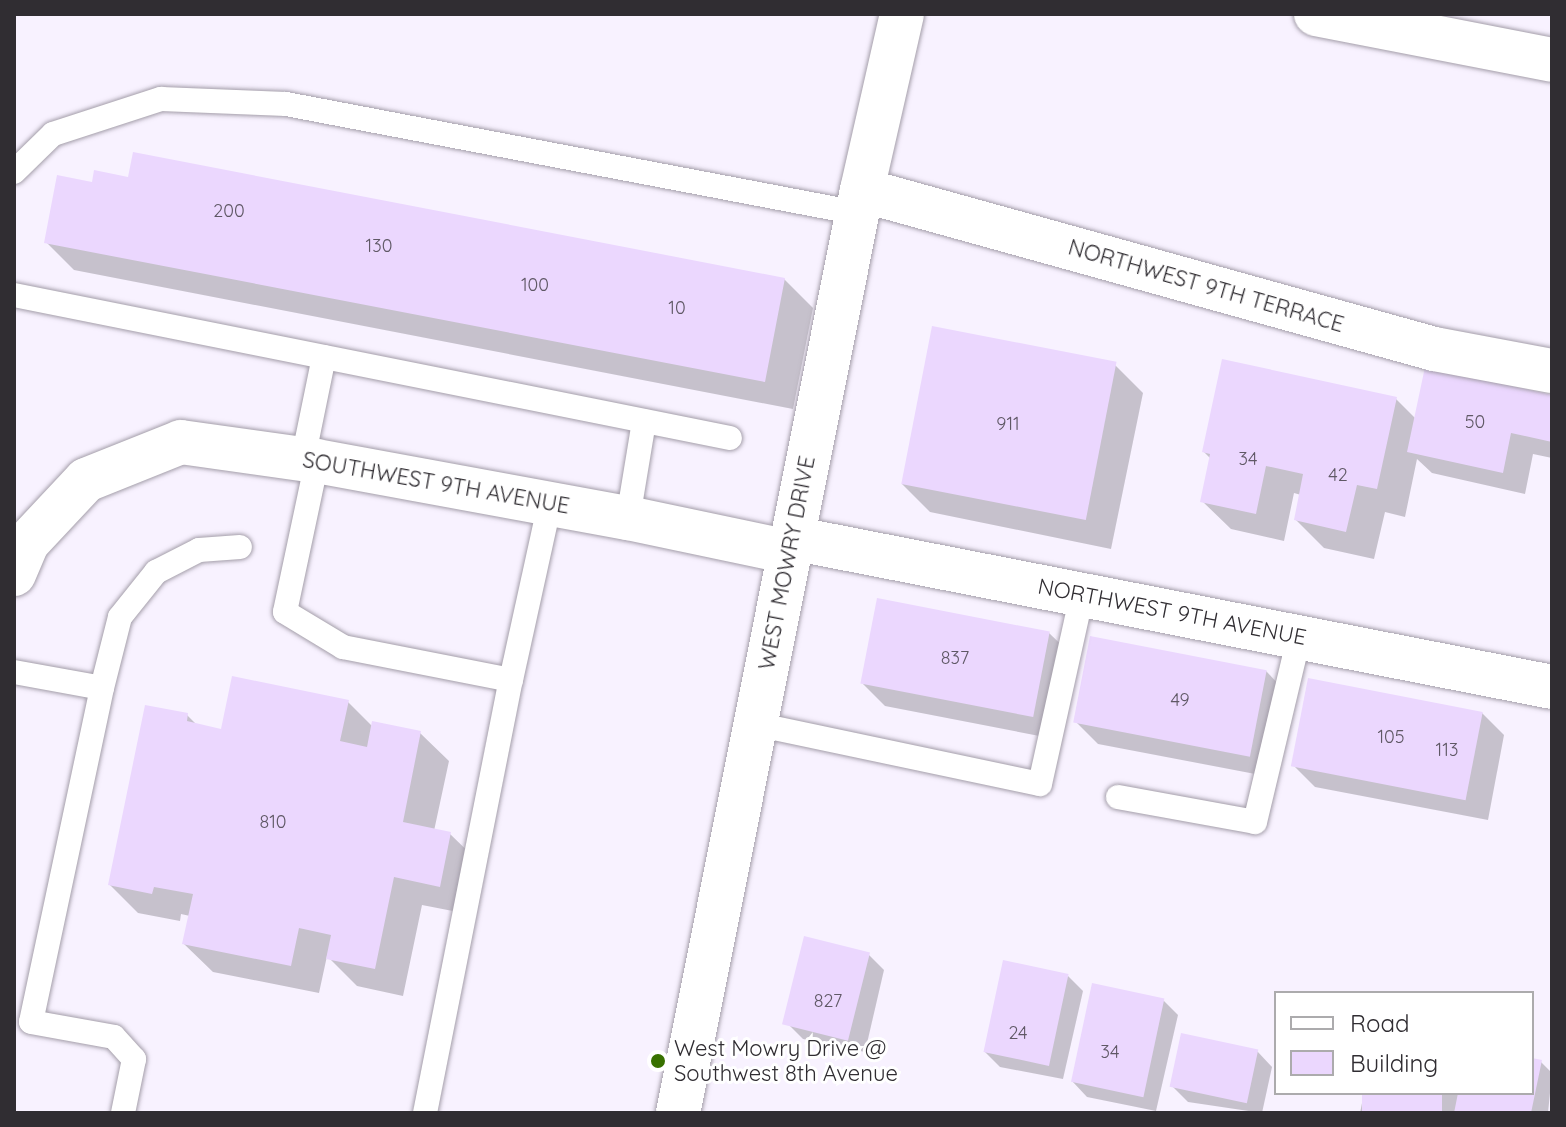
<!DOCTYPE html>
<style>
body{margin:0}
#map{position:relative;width:1566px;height:1127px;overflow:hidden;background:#f8f2ff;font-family:Quicksand,sans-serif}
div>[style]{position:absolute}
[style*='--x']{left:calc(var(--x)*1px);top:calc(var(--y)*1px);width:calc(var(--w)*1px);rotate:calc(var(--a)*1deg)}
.shadow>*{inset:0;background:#0003}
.building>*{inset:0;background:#ebd7fe;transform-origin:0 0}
.roads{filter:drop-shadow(0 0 2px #a49eaa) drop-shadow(0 0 2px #a49eaa)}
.lane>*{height:24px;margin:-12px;padding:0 12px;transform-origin:12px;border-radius:12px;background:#fff}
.street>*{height:44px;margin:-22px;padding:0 22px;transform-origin:22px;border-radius:22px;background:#fff}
.secondary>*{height:44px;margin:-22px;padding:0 22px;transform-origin:22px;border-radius:22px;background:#fff}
.dots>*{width:22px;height:22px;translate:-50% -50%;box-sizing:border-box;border:4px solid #fff;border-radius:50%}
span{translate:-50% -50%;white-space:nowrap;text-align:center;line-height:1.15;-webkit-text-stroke:6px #fff;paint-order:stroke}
.number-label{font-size:18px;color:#5f5865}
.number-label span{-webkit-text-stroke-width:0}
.street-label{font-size:22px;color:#302d32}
.poi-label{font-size:22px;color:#302d32}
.left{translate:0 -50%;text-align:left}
.frame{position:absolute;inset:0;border:16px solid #302d32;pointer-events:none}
.legend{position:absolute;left:1274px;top:991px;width:260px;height:104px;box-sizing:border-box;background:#fff;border:2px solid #acabad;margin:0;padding:10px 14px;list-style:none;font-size:24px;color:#302d32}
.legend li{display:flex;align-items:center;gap:16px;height:40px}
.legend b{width:40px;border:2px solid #acabad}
</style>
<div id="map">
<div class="shadow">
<i style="clip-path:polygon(94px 184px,784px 279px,813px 308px,793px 409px,74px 270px,46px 242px)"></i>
<i style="clip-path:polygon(1115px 365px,1143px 393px,1111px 549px,930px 512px,902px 484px)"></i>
<i style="clip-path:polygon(1552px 397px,1552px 458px,1533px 454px,1525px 494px,1432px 473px,1417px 459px,1405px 517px,1385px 512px,1374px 559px,1324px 548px,1296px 520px,1301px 495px,1294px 493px,1284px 541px,1231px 529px,1202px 501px,1211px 459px,1204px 452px,1396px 399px,1416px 419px)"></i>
<i style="clip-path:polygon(1049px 633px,1072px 655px,1055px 739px,885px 706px,863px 684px)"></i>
<i style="clip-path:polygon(1266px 671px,1288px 694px,1271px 777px,1098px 744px,1076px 722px)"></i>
<i style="clip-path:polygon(348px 702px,373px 727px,420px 733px,449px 761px,434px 831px,450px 834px,479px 862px,468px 914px,422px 905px,403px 996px,357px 986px,327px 956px,319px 993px,213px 972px,184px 944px,190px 916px,181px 914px,180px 921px,138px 913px,110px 885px,187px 715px,198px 726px,223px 731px)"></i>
<i style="clip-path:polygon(1482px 713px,1504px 735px,1488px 820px,1315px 787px,1293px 765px)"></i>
<i style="clip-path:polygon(869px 955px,884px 970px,865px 1052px,803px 1039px,788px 1024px)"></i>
<i style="clip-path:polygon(1068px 976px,1083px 991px,1063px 1079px,1000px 1067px,985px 1052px)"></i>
<i style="clip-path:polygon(1163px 1000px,1178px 1015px,1156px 1111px,1087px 1097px,1072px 1081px)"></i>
<i style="clip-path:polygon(1257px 1051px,1272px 1067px,1262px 1113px,1188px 1102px,1173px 1087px)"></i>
<i style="clip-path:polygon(1532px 1060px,1541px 1062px,1552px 1073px,1548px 1113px,1360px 1113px,1364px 1093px,1532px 1093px)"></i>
</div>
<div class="building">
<i style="clip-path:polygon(133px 152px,785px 278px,765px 382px,44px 243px,57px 175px,92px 182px,94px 170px,128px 177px)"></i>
<i style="left:932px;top:326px;width:188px;height:161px;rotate:11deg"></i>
<i style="clip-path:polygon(1222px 359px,1397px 397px,1377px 489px,1357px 485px,1346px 532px,1294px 520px,1303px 474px,1266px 466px,1256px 514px,1200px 502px,1210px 454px,1202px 452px)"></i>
<i style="clip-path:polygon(1425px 367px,1552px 395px,1552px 442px,1511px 433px,1503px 473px,1407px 452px)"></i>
<i style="left:877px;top:598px;width:176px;height:87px;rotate:11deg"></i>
<i style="left:1090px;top:636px;width:180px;height:88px;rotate:11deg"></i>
<i style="clip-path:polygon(232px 676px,349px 700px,340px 741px,367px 747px,372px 721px,421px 731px,403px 822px,451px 832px,440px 887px,394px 877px,375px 969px,326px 959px,331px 935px,299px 928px,291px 966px,182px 944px,193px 894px,154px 887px,152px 894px,108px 885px,145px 705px,188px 713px,187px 721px,221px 729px)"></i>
<i style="left:1308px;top:678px;width:178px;height:90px;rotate:11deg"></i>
<i style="left:804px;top:936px;width:68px;height:91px;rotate:14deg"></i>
<i style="left:1003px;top:960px;width:67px;height:94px;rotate:12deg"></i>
<i style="left:1092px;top:983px;width:74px;height:101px;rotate:12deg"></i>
<i style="left:1181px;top:1033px;width:79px;height:55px;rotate:12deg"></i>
<i style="clip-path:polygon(1532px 1058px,1542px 1060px,1531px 1113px,1454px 1113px,1458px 1093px,1532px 1093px)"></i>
<i style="left:1362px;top:1093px;width:80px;height:20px"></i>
</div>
<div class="roads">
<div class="lane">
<i style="--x:14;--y:172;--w:54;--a:-44.3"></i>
<i style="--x:53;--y:134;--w:114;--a:-18"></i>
<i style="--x:161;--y:99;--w:125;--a:2.3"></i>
<i style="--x:286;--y:104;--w:582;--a:10.79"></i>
<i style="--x:14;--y:295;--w:730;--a:11.29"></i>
<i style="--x:303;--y:459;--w:104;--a:-78.4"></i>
<i style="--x:317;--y:461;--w:154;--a:102"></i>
<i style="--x:285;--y:612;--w:68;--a:31.1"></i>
<i style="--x:343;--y:647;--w:171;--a:11.1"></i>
<i style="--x:511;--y:680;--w:181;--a:-77.6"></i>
<i style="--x:628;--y:518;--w:98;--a:-80.6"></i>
<i style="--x:14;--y:672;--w:89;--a:10.3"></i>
<i style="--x:102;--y:688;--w:73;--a:-75.8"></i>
<i style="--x:120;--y:617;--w:58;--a:-51.3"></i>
<i style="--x:156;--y:572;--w:48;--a:-27.1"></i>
<i style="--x:199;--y:550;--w:41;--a:-4.2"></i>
<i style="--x:102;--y:688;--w:341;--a:102"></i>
<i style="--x:31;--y:1022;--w:84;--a:10.2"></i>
<i style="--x:114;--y:1037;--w:30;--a:48"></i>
<i style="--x:134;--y:1059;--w:55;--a:101.5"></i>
<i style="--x:755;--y:724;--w:291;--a:11.9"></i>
<i style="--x:1040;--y:784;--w:195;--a:-77.5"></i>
<i style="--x:1118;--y:797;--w:139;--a:10.3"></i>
<i style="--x:1255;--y:822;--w:190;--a:-76.6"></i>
<i style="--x:425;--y:1113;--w:441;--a:-78.8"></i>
</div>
<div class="street">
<i style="--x:1316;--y:14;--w:240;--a:11"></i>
<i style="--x:862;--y:190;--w:594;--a:15.53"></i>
<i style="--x:1434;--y:349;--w:120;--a:10.6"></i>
<i style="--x:792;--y:538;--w:774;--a:11.09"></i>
<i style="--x:14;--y:574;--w:34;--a:-67"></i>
<i style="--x:27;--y:543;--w:86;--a:-46.9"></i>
<i style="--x:86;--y:480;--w:102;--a:-21.8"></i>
<i style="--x:181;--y:442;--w:137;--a:8"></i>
<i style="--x:317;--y:461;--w:316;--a:10.4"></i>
<i style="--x:628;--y:518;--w:165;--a:11.9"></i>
</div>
<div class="secondary">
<i style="--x:678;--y:1113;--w:941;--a:-78.73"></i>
<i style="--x:862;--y:190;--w:180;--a:-77.2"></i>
</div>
</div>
<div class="dots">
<i style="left:658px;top:1061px;background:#387100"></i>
</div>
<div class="number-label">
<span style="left:229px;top:211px">200</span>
<span style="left:379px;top:246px">130</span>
<span style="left:535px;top:285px">100</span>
<span style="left:677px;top:308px">10</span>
<span style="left:1475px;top:422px">50</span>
<span style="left:1008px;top:424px">911</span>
<span style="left:1248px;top:459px">34</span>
<span style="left:1338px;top:475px">42</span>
<span style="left:955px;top:658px">837</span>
<span style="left:1180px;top:700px">49</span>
<span style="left:1391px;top:737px">105</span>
<span style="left:1447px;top:750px">113</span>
<span style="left:273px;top:822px">810</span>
<span style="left:828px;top:1001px">827</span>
<span style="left:1018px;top:1033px">24</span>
<span style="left:1110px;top:1052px">34</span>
</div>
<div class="street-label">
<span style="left:1206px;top:286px;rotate:16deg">NORTHWEST 9TH TERRACE</span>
<span style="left:436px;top:483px;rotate:10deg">SOUTHWEST 9TH AVENUE</span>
<span style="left:787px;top:563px;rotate:-79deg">WEST MOWRY DRIVE</span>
<span style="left:1172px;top:612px;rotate:11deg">NORTHWEST 9TH AVENUE</span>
</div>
<div class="poi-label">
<span class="left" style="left:674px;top:1061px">West Mowry Drive @<br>Southwest 8th Avenue</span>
</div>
<div class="frame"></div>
<ul class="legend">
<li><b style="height:10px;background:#fff"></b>Road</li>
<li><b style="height:22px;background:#ebd7fe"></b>Building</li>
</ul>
</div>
